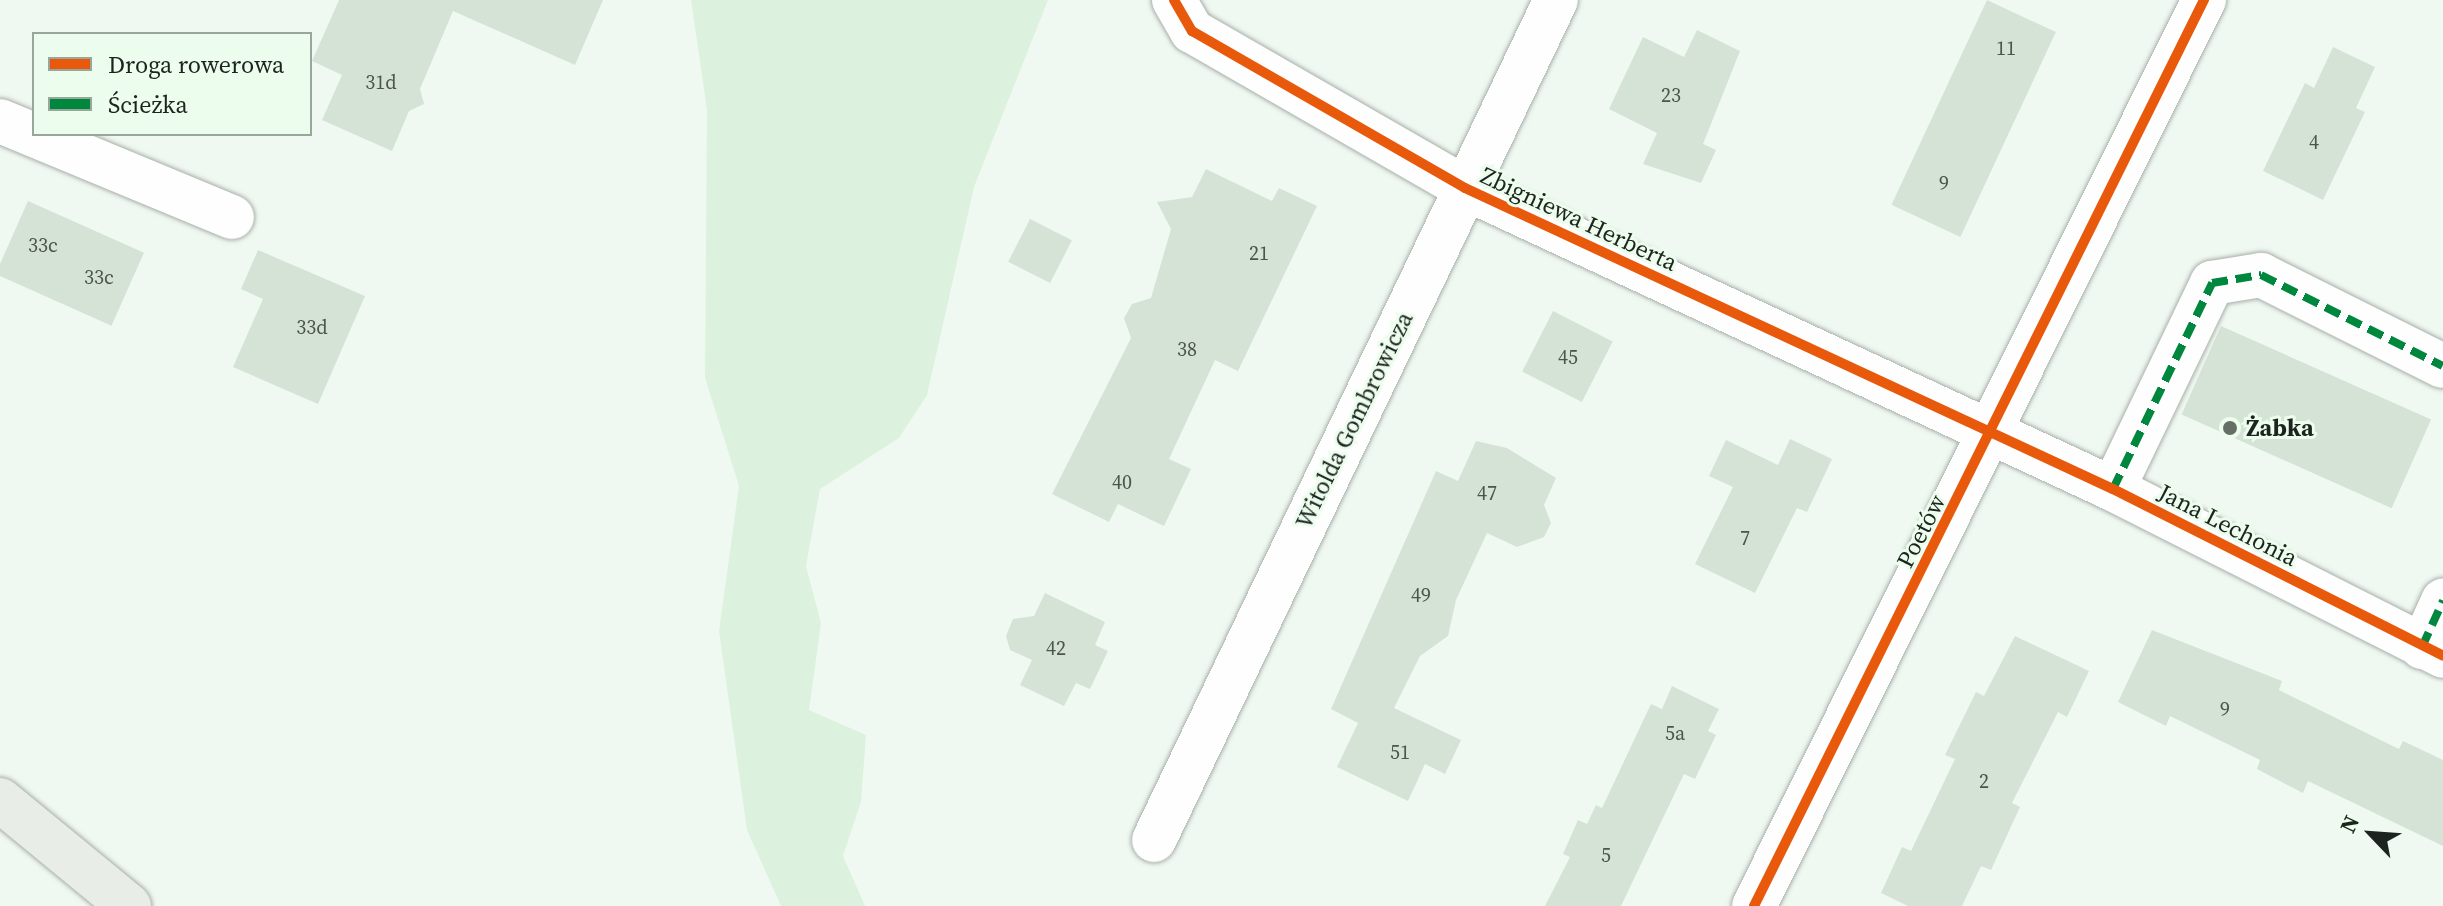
<!DOCTYPE html>
<meta charset="utf-8">
<style>
body{margin:0}
#map{position:relative;width:2443px;height:906px;overflow:hidden;background:#f0f9f1;font-family:"Source Serif 4",serif}
div>[style]{position:absolute}
[style*='--x']{left:calc(var(--x)*1px);top:calc(var(--y)*1px);width:calc(var(--w)*1px);rotate:calc(var(--a)*1deg)}
.green>*{inset:0;background:#dcf2df}
.building>*{inset:0;background:#d4e3d6;transform-origin:0 0}
.roads{filter:drop-shadow(0 0 2px #a8afa9) drop-shadow(0 0 2px #a8afa9)}
.minor>*{height:44px;margin:-22px;padding:0 22px;transform-origin:22px;border-radius:22px;background:#fdfefd}
.major>*{height:44px;margin:-22px;padding:0 22px;transform-origin:22px;border-radius:22px;background:#e8ede8}
.quiet>*{height:8px;margin-top:-4px;transform-origin:0;background:repeating-linear-gradient(90deg,#00873e 0 16px,transparent 0 24px)}
.cycleway>*{height:10px;margin:-5px;padding:0 5px;transform-origin:5px;border-radius:5px;background:#e8590c}
.dots>*{width:22px;height:22px;translate:-50% -50%;box-sizing:border-box;border:4px solid #ecfdee;border-radius:50%}
span{translate:-50% -50%;white-space:nowrap;text-align:center;line-height:1.15;-webkit-text-stroke:6px #ecfdee;paint-order:stroke}
.number-label{font-size:20px;color:#4c544d}
.number-label span{-webkit-text-stroke-width:0}
.street-label{font-size:24px;color:#1d231e}
.poi-label{font-size:24px;color:#1d231e;font-weight:700}
.left{translate:0 -50%;text-align:left}
.legend{position:absolute;left:32px;top:32px;width:280px;height:104px;box-sizing:border-box;background:#ecfdee;border:2px solid #99a69b;margin:0;padding:10px 14px;list-style:none;font-size:24px;color:#1d231e}
.legend li{display:flex;align-items:center;gap:16px;height:40px}
.legend b{width:40px;border:2px solid #99a69b}
.north{position:absolute;left:2331px;top:794px;width:80px;height:80px;-webkit-text-stroke:6px #ecfdee;paint-order:stroke;rotate:295deg;font-size:22px;font-weight:700;line-height:32px;text-align:center;color:#1d231e}
.north::after{content:'';display:block;margin:auto;width:28px;height:36px;background:#1d231e;clip-path:polygon(50% 0,100% 100%,50% 72%,0 100%)}
</style>
<div id="map">
<div class="green">
<i style="clip-path:polygon(691px 0,1048px 0,974px 187px,927px 395px,899px 438px,820px 489px,806px 566px,821px 623px,809px 710px,866px 735px,861px 802px,843px 856px,865px 906px,781px 906px,747px 830px,719px 631px,739px 486px,705px 378px,707px 110px)"></i>
</div>
<div class="building">
<i style="clip-path:polygon(339px 0,603px 0,575px 65px,453px 11px,420px 89px,424px 104px,409px 111px,392px 151px,322px 120px,342px 75px,312px 61px)"></i>
<i style="left:1987px;top:0;width:76px;height:226px;rotate:25deg"></i>
<i style="clip-path:polygon(1697px 30px,1740px 51px,1703px 144px,1716px 150px,1701px 183px,1643px 164px,1657px 133px,1609px 109px,1643px 37px,1684px 57px)"></i>
<i style="clip-path:polygon(2333px 47px,2375px 67px,2356px 108px,2365px 112px,2323px 200px,2263px 171px,2305px 83px,2314px 88px)"></i>
<i style="clip-path:polygon(1206px 169px,1272px 201px,1279px 188px,1317px 206px,1238px 371px,1215px 360px,1169px 459px,1191px 469px,1164px 526px,1118px 504px,1109px 522px,1052px 494px,1131px 338px,1124px 318px,1132px 304px,1151px 298px,1171px 229px,1157px 202px,1192px 197px)"></i>
<i style="left:28px;top:201px;width:127px;height:80px;rotate:24deg"></i>
<i style="left:1030px;top:219px;width:47px;height:48px;rotate:27deg"></i>
<i style="clip-path:polygon(258px 250px,365px 296px,318px 404px,233px 367px,263px 299px,241px 289px)"></i>
<i style="left:1553px;top:311px;width:67px;height:68px;rotate:27deg"></i>
<i style="left:2221px;top:326px;width:230px;height:97px;rotate:24deg"></i>
<i style="clip-path:polygon(1790px 439px,1832px 459px,1807px 512px,1797px 508px,1755px 593px,1695px 564px,1733px 487px,1709px 476px,1726px 440px,1778px 465px)"></i>
<i style="clip-path:polygon(1476px 441px,1507px 448px,1556px 478px,1544px 505px,1551px 523px,1544px 537px,1517px 547px,1487px 533px,1456px 600px,1448px 636px,1420px 656px,1394px 708px,1461px 740px,1445px 774px,1425px 764px,1408px 801px,1337px 767px,1358px 723px,1331px 709px,1436px 471px,1458px 481px)"></i>
<i style="clip-path:polygon(1045px 593px,1105px 622px,1095px 645px,1108px 651px,1090px 689px,1076px 683px,1064px 706px,1020px 685px,1032px 660px,1010px 650px,1006px 636px,1013px 619px,1034px 616px)"></i>
<i style="clip-path:polygon(2152px 630px,2282px 681px,2279px 690px,2399px 749px,2403px 741px,2443px 760px,2443px 846px,2308px 781px,2303px 793px,2257px 769px,2260px 760px,2170px 716px,2166px 726px,2118px 702px)"></i>
<i style="clip-path:polygon(2015px 636px,2089px 671px,2067px 717px,2058px 712px,2012px 803px,2020px 807px,1991px 870px,1981px 866px,1962px 906px,1908px 906px,1881px 893px,1902px 847px,1911px 851px,1955px 759px,1945px 755px,1976px 692px,1984px 696px)"></i>
<i style="clip-path:polygon(1672px 686px,1719px 709px,1708px 731px,1716px 735px,1695px 779px,1684px 774px,1621px 906px,1545px 906px,1570px 857px,1563px 854px,1578px 820px,1587px 824px,1596px 805px,1602px 808px,1651px 704px,1662px 709px)"></i>
</div>
<div class="roads">
<div class="minor">
<i style="--x:1174;--y:0;--w:36;--a:60"></i>
<i style="--x:1192;--y:31;--w:315;--a:29.9"></i>
<i style="--x:1465;--y:188;--w:714;--a:24.92"></i>
<i style="--x:2113;--y:489;--w:370;--a:26.8"></i>
<i style="--x:0;--y:121;--w:251;--a:22.5"></i>
<i style="--x:2113;--y:489;--w:229;--a:-64.3"></i>
<i style="--x:2212;--y:283;--w:50;--a:-9.3"></i>
<i style="--x:2261;--y:275;--w:203;--a:26.6"></i>
<i style="--x:2422;--y:647;--w:51;--a:-65.5"></i>
<i style="--x:1154;--y:840;--w:931;--a:-64.43"></i>
<i style="--x:1754;--y:906;--w:1012;--a:-63.59"></i>
</div>
<div class="major">
<i style="--x:0;--y:800;--w:167;--a:39.4"></i>
</div>
</div>
<div class="quiet">
<i style="--x:2113;--y:489;--w:229;--a:-64.3"></i>
<i style="--x:2212;--y:283;--w:50;--a:-9.3"></i>
<i style="--x:2261;--y:275;--w:203;--a:26.6"></i>
<i style="--x:2422;--y:647;--w:51;--a:-65.5"></i>
</div>
<div class="cycleway">
<i style="--x:1174;--y:0;--w:36;--a:60"></i>
<i style="--x:1192;--y:31;--w:315;--a:29.9"></i>
<i style="--x:1465;--y:188;--w:714;--a:24.92"></i>
<i style="--x:2113;--y:489;--w:370;--a:26.8"></i>
<i style="--x:1754;--y:906;--w:1012;--a:-63.59"></i>
</div>
<div class="dots">
<i style="left:2230px;top:428px;background:#676e68"></i>
</div>
<div class="number-label">
<span style="left:2006px;top:48px">11</span>
<span style="left:381px;top:82px">31d</span>
<span style="left:1671px;top:95px">23</span>
<span style="left:2314px;top:142px">4</span>
<span style="left:1944px;top:183px">9</span>
<span style="left:43px;top:245px">33c</span>
<span style="left:1259px;top:253px">21</span>
<span style="left:99px;top:277px">33c</span>
<span style="left:312px;top:327px">33d</span>
<span style="left:1187px;top:349px">38</span>
<span style="left:1568px;top:357px">45</span>
<span style="left:1122px;top:482px">40</span>
<span style="left:1487px;top:493px">47</span>
<span style="left:1745px;top:538px">7</span>
<span style="left:1421px;top:595px">49</span>
<span style="left:1056px;top:648px">42</span>
<span style="left:2225px;top:709px">9</span>
<span style="left:1675px;top:733px">5a</span>
<span style="left:1400px;top:752px">51</span>
<span style="left:1984px;top:781px">2</span>
<span style="left:1606px;top:855px">5</span>
</div>
<div class="street-label">
<span style="left:1579px;top:219px;rotate:25deg">Zbigniewa Herberta</span>
<span style="left:1354px;top:420px;rotate:-64deg">Witolda Gombrowicza</span>
<span style="left:2228px;top:525px;rotate:27deg">Jana Lechonia</span>
<span style="left:1921px;top:531px;rotate:-63deg">Poetów</span>
</div>
<div class="poi-label">
<span class="left" style="left:2246px;top:428px">Żabka</span>
</div>
<ul class="legend">
<li><b style="height:10px;background:#e8590c"></b>Droga rowerowa</li>
<li><b style="height:10px;background:#00873e"></b>Ścieżka</li>
</ul>
<div class="north">N</div>
</div>
